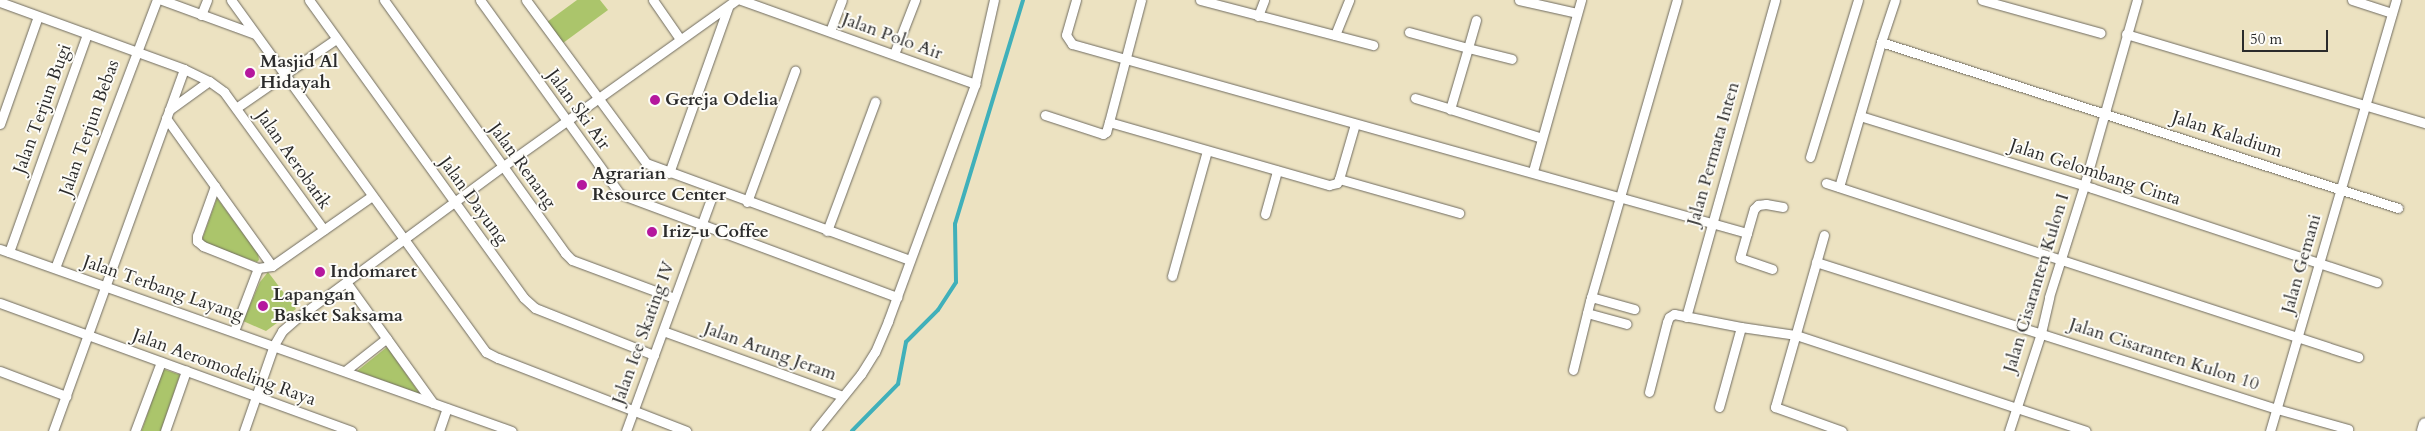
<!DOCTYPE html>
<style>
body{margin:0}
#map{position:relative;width:2425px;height:431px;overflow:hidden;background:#ece2c1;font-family:Cardo,serif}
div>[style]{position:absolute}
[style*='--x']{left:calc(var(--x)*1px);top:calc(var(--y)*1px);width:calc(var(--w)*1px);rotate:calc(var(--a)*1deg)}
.green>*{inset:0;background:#abc56b;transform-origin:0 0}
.stream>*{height:4px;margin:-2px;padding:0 2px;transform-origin:2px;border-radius:2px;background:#40b0ba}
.roads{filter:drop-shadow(0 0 1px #6f6b60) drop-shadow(0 0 1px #6f6b60)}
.minor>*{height:9px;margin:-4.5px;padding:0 4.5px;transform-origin:4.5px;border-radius:4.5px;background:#fff}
.secondary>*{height:12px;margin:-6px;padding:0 6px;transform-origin:6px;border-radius:6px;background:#fff}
.dots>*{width:14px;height:14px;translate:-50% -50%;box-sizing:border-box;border:2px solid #fdfcf7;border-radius:50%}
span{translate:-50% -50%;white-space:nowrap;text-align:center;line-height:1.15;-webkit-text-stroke:4px #fdfcf7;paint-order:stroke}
.street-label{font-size:18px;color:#2b2b2b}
.poi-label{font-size:18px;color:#2b2b2b;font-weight:700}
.left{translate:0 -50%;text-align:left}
.scale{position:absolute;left:2242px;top:30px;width:86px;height:22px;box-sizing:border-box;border:2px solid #2b2b2b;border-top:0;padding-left:6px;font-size:15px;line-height:18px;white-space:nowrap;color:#2b2b2b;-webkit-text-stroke:4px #fdfcf7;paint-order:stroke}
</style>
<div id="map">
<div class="green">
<i style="clip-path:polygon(577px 0,600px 0,608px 10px,563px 43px,547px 22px)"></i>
<i style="clip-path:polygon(217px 198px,258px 254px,259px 260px,257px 262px,208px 245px,203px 241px,203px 237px)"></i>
<i style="clip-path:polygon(268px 272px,296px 309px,266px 331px,243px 321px,260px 282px)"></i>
<i style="clip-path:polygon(387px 347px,420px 394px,357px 371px)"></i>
<i style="left:163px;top:369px;width:18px;height:66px;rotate:19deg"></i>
</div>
<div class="stream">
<i style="--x:852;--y:431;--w:66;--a:-45.6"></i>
<i style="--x:898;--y:384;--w:43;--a:-79.2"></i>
<i style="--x:906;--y:342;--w:45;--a:-45"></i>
<i style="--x:938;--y:310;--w:33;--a:-57"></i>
<i style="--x:956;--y:282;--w:58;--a:-91"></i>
<i style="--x:955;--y:224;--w:234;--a:-73.1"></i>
</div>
<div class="roads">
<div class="minor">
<i style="--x:162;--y:0;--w:99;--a:20.1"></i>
<i style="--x:231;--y:0;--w:435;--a:54.1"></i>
<i style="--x:486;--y:352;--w:13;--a:27"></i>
<i style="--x:498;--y:358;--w:202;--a:21.2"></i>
<i style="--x:309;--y:0;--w:367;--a:54.2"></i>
<i style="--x:524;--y:298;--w:15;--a:42"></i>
<i style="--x:535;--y:308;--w:128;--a:21.6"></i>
<i style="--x:384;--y:0;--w:311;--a:54.4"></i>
<i style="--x:565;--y:253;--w:10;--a:45"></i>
<i style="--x:572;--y:260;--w:109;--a:20.4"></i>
<i style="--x:480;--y:0;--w:239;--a:54.2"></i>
<i style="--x:620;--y:194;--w:296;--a:20.4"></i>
<i style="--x:526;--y:0;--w:202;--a:53.6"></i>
<i style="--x:646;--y:163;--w:281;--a:20.2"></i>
<i style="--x:653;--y:0;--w:47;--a:55.3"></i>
<i style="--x:741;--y:0;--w:249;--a:19.7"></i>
<i style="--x:1076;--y:0;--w:36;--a:106"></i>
<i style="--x:1066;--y:35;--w:11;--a:56"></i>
<i style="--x:1072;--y:44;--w:701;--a:15.64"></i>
<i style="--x:1747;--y:233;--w:25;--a:-74"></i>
<i style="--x:1754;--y:209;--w:6;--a:-45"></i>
<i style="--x:1758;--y:205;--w:8;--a:-7"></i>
<i style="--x:1766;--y:204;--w:17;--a:10"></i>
<i style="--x:1200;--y:0;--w:179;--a:14.6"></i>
<i style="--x:1519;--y:0;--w:59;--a:12.6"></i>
<i style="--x:1982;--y:0;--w:123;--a:15.5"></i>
<i style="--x:2352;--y:0;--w:42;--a:18"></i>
<i style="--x:0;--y:2;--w:196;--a:20"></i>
<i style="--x:184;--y:69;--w:28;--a:26"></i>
<i style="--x:209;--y:81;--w:19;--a:36"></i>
<i style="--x:224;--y:92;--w:170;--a:54.1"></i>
<i style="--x:201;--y:15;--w:16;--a:-68"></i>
<i style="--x:1258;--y:16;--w:17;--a:-69"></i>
<i style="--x:1476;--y:20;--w:29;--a:106"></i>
<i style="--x:1468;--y:48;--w:45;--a:14"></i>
<i style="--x:830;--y:31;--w:33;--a:-69"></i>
<i style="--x:1409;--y:32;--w:61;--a:15.2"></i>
<i style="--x:1468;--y:48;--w:64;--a:106.4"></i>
<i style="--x:1450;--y:109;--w:96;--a:17.5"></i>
<i style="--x:2126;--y:34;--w:312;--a:16.6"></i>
<i style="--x:1335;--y:35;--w:38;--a:-68"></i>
<i style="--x:1881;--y:42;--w:44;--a:-71.6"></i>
<i style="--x:894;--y:54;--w:58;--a:-68.7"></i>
<i style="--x:1415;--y:98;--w:37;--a:17"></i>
<i style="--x:236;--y:108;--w:121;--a:-34.6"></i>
<i style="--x:169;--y:110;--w:49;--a:-35.9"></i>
<i style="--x:1045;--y:115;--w:61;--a:18.1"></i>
<i style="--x:1103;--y:134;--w:4;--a:-34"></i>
<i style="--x:1106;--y:132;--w:10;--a:-73"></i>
<i style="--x:1109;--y:122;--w:229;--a:16"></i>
<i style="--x:1329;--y:185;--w:8;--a:-14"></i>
<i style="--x:1337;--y:183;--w:4;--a:-63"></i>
<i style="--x:1339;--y:179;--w:57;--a:-73.8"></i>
<i style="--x:1860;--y:116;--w:243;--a:17.2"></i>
<i style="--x:2092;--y:188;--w:300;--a:18.3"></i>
<i style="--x:166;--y:118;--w:182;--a:54.4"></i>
<i style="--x:1109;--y:122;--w:126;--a:-75.3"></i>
<i style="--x:0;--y:124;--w:114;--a:-70.6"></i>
<i style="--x:1810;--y:157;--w:164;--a:-73"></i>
<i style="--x:1533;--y:171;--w:178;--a:-74.3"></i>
<i style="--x:669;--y:173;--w:176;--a:-70.4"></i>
<i style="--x:1339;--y:179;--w:125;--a:15.8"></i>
<i style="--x:1826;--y:183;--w:560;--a:18.11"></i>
<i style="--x:215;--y:186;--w:53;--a:109.8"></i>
<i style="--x:197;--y:236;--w:5;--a:90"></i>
<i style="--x:197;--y:241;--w:8;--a:40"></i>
<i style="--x:203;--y:246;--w:59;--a:21.8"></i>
<i style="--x:1839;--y:187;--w:151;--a:-73.8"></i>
<i style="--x:1881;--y:42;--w:543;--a:17.8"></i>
<i style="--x:747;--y:202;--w:140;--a:-69.9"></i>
<i style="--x:1265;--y:214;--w:45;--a:-74.4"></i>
<i style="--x:827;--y:231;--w:138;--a:-69.6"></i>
<i style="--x:1747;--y:233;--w:26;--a:106"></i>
<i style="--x:1740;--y:258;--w:34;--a:19"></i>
<i style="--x:1824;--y:235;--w:179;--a:105.9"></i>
<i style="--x:1775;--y:407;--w:71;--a:19.7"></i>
<i style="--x:0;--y:249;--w:543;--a:19.57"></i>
<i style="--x:9;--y:252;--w:232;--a:-70.3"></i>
<i style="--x:1816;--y:262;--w:484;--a:17.7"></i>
<i style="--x:2277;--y:409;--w:74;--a:15.7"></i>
<i style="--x:55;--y:268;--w:287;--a:-69.2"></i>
<i style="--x:1172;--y:276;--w:130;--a:-74.4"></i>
<i style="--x:346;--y:282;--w:149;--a:54.3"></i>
<i style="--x:1591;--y:297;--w:45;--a:15.6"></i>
<i style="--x:0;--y:303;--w:374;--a:20"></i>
<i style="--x:1587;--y:313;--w:41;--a:15.4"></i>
<i style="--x:1686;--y:317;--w:329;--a:-74.3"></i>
<i style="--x:234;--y:331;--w:67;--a:-69.1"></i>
<i style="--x:258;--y:268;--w:14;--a:-8"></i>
<i style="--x:272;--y:266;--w:122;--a:-35"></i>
<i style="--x:663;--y:331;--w:191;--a:19.9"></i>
<i style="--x:1573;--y:370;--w:71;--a:-76.2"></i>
<i style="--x:1590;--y:301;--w:313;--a:-73.9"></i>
<i style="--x:0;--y:371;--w:71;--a:20.7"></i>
<i style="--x:345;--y:371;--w:53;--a:-38.2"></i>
<i style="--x:1649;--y:392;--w:72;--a:-75.6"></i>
<i style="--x:1667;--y:322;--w:5;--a:-68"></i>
<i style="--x:1669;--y:317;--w:6;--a:-31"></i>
<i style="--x:1674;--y:314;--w:68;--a:11"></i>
<i style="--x:1741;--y:327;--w:56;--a:8.3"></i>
<i style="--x:1796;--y:335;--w:305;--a:18.3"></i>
<i style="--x:1719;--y:407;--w:83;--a:-74.6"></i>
<i style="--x:53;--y:431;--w:385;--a:-70.1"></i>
<i style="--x:135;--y:431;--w:74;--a:-69.4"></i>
<i style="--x:165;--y:431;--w:64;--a:-70.7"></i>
<i style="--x:244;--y:431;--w:91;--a:-70.8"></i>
<i style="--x:274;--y:345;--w:16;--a:-60"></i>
<i style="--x:282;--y:331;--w:20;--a:-41"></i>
<i style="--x:297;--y:318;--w:255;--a:-36.4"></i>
<i style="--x:502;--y:167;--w:287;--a:-35.5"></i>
<i style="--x:439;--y:431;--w:24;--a:-71"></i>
<i style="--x:626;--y:431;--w:257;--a:-69.9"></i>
<i style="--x:815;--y:431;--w:73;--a:-51.1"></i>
<i style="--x:861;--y:374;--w:26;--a:-58"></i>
<i style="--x:875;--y:352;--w:34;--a:-67"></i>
<i style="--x:888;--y:321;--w:252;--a:-69.8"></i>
<i style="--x:975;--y:84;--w:86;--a:-77.3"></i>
<i style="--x:2009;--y:431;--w:103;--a:-71.9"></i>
<i style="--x:2041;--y:333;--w:37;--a:-77"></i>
<i style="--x:2049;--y:297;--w:116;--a:-72.5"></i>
<i style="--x:2084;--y:186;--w:193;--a:-74.1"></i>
<i style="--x:2270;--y:431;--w:449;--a:-73.7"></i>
</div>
<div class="secondary">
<i style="--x:2423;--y:431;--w:7;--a:-74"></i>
</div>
</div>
<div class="dots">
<i style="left:250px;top:73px;background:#b5179e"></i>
<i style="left:655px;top:100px;background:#b5179e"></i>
<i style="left:582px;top:185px;background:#b5179e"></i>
<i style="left:652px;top:232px;background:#b5179e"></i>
<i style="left:320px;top:272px;background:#b5179e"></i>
<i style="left:263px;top:306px;background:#b5179e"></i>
</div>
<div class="street-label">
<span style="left:892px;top:37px;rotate:20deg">Jalan Polo Air</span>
<span style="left:43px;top:109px;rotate:-70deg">Jalan Terjun Bugi</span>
<span style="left:578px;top:110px;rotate:54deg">Jalan Ski Air</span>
<span style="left:90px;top:128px;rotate:-70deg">Jalan Terjun Bebas</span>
<span style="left:2227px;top:135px;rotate:18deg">Jalan Kaladium</span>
<span style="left:1714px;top:154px;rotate:-74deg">Jalan Permata Inten</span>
<span style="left:293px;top:160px;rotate:55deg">Jalan Aerobatik</span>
<span style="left:522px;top:166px;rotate:54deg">Jalan Renang</span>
<span style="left:2095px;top:173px;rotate:18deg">Jalan Gelombang Cinta</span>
<span style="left:473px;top:201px;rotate:54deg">Jalan Dayung</span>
<span style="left:2302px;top:264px;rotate:-74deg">Jalan Gemani</span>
<span style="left:2037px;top:283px;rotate:-73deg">Jalan Cisaranten Kulon I</span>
<span style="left:163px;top:289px;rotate:19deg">Jalan Terbang Layang</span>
<span style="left:644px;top:333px;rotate:-70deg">Jalan Ice Skating IV</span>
<span style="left:770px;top:352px;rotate:20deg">Jalan Arung Jeram</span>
<span style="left:2164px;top:355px;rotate:18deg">Jalan Cisaranten Kulon 10</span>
<span style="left:224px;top:368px;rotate:20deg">Jalan Aeromodeling Raya</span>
</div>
<div class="poi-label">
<span class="left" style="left:260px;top:73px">Masjid Al<br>Hidayah</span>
<span class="left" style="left:665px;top:100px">Gereja Odelia</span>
<span class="left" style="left:592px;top:185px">Agrarian<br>Resource Center</span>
<span class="left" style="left:662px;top:232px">Iriz-u Coffee</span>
<span class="left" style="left:330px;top:272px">Indomaret</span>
<span class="left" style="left:273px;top:306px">Lapangan<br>Basket Saksama</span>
</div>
<div class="scale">50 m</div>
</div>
